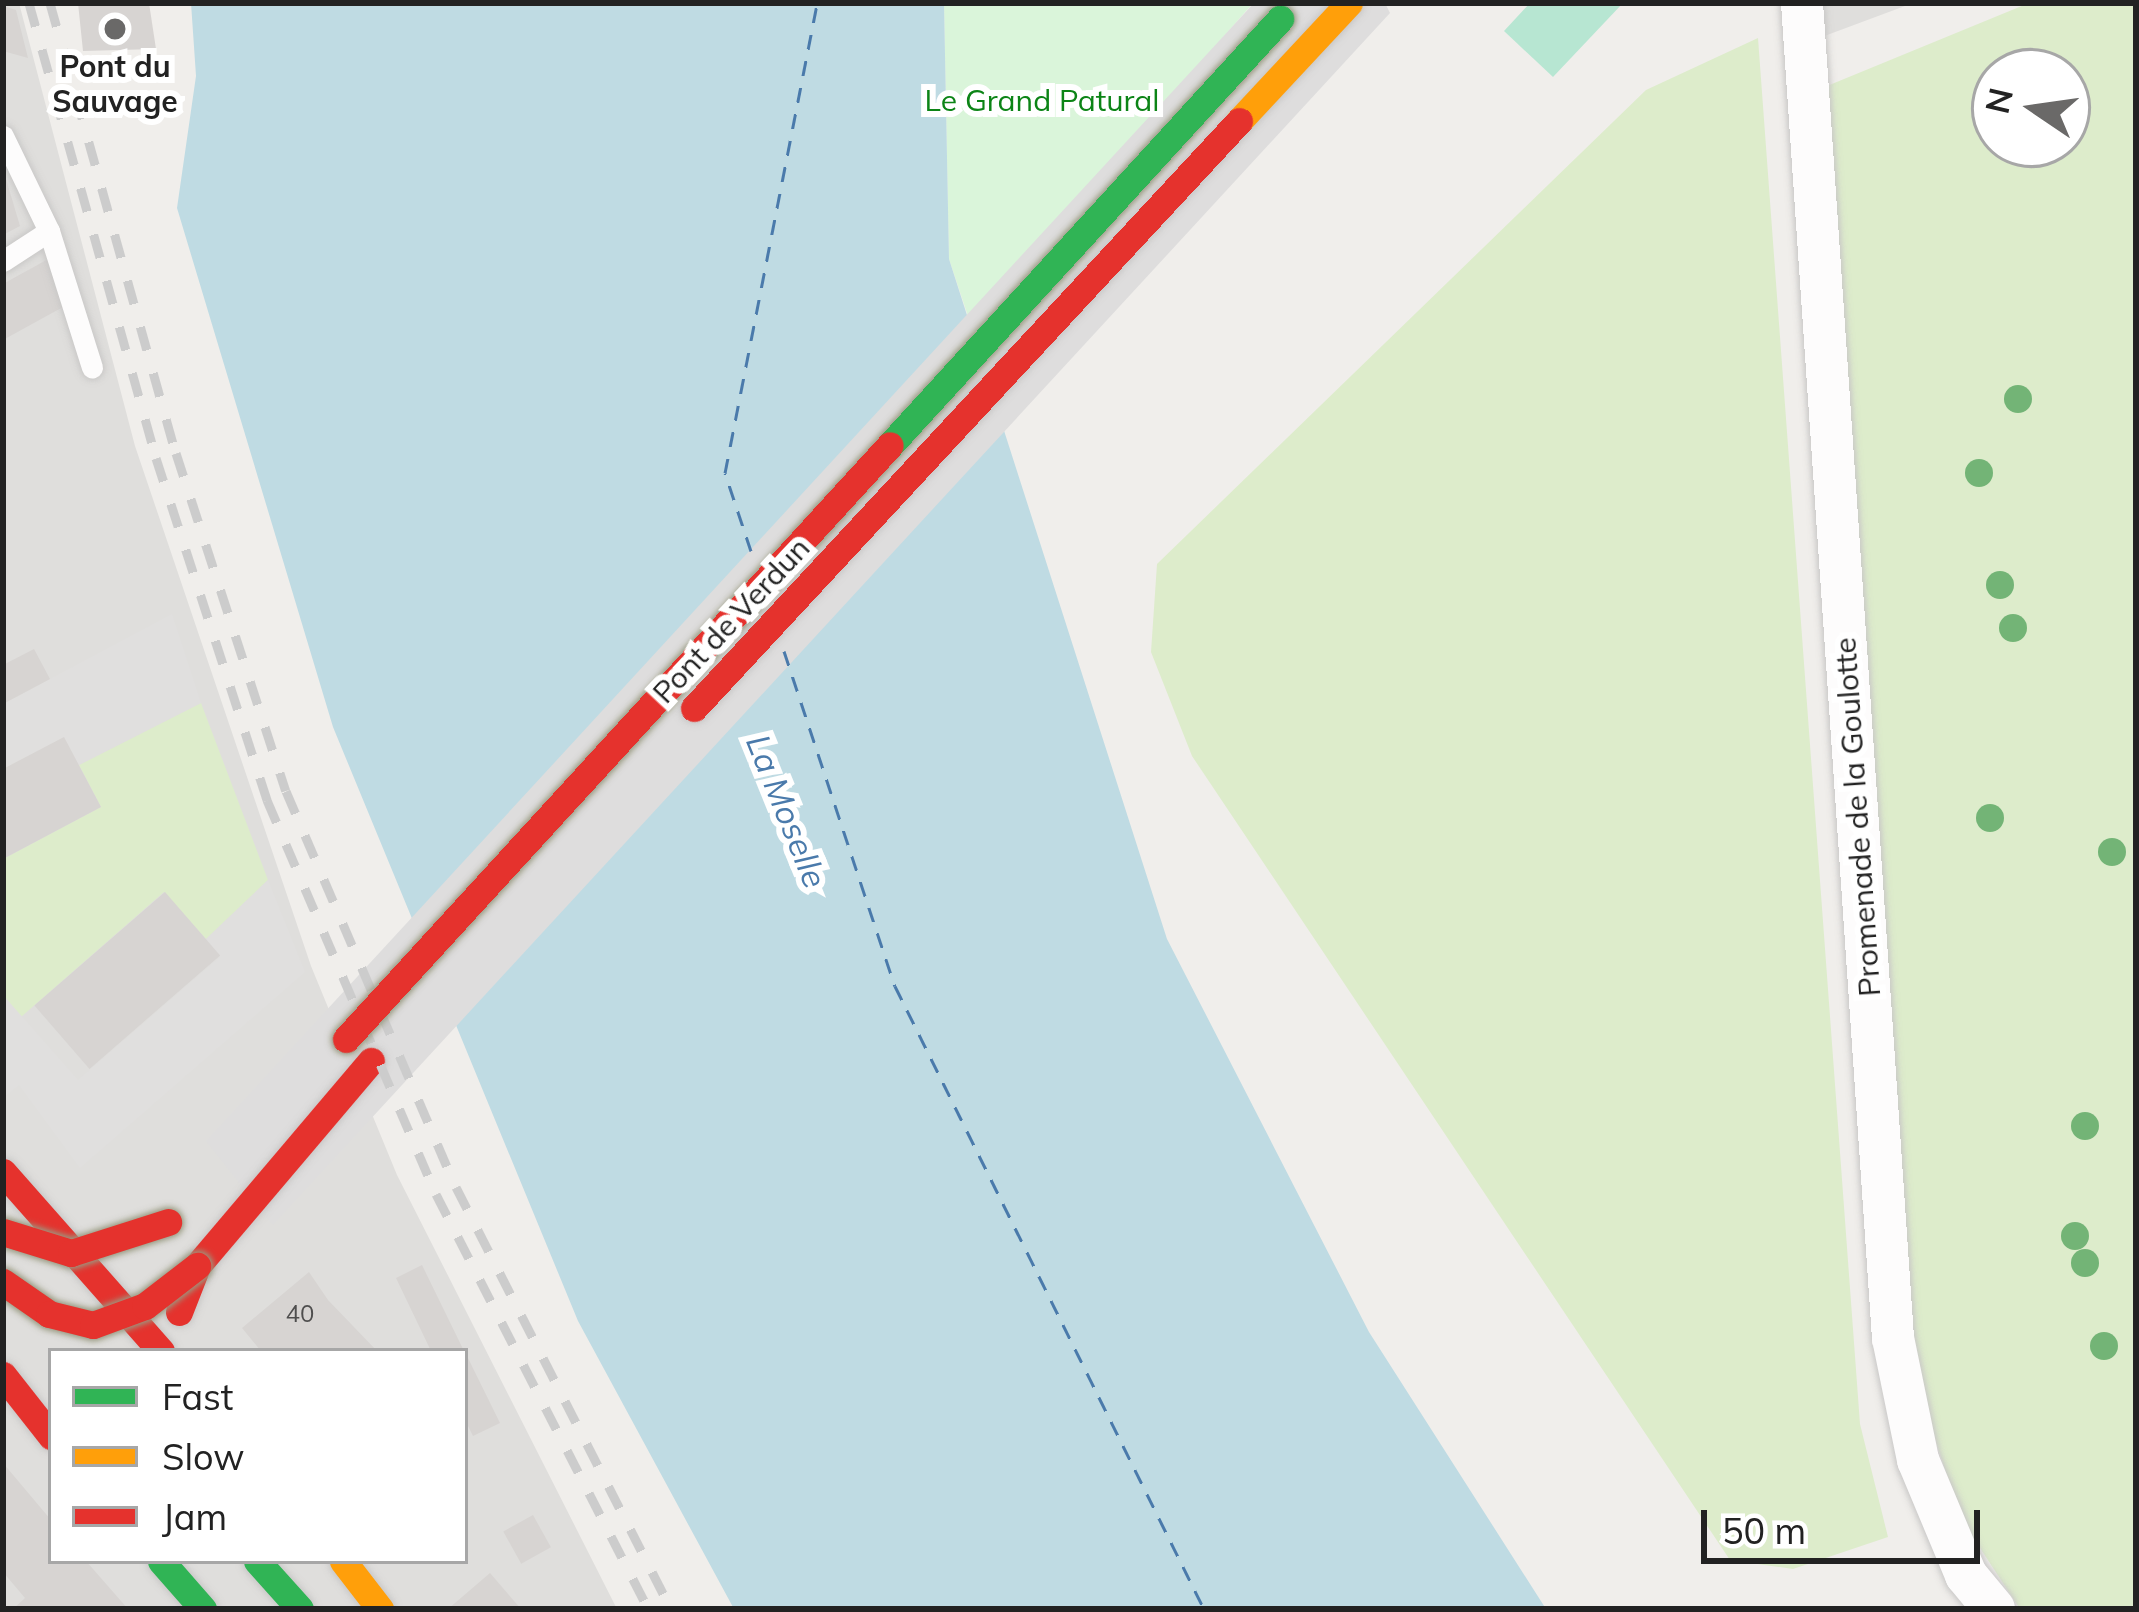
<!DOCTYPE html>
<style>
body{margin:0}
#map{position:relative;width:2139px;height:1612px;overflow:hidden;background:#f0eeeb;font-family:Mulish,sans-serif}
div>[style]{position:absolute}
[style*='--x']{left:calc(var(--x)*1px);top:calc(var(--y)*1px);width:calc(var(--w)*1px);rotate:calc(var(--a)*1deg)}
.residential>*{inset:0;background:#dfdedc}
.grass>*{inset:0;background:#ddeccb}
.park>*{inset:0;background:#daf5da}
.pitch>*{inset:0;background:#b7e6d2}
.parking>*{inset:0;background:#e0dfde}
.water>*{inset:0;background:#bfdbe3}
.pier>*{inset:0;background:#dedddd}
.ferry>*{height:3px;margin-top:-1.5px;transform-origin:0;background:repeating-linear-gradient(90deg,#4a7aab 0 15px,transparent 0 27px)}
.building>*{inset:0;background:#d7d4d2;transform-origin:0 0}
.roads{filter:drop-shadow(0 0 3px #c9c8c7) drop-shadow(0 0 3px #c9c8c7)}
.lane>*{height:21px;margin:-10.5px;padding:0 10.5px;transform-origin:10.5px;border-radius:10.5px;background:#fdfcfc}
.street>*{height:42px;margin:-21px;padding:0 21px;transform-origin:21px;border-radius:21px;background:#fdfcfc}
.fast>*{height:27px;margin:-13.5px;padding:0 13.5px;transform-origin:13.5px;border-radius:13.5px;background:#30b455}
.slow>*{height:27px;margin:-13.5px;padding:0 13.5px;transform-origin:13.5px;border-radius:13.5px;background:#ff9f0a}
.jam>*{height:27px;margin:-13.5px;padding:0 13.5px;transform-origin:13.5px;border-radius:13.5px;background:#e5322d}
.rail>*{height:9px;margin-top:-4.5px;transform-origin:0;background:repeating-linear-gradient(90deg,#ccc 0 24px,transparent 0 48px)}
.bridges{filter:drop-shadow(0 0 3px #999a82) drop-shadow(0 0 3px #999a82)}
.fast-bridge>*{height:27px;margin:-13.5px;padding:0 13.5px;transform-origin:13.5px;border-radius:13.5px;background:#30b455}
.jam-bridge>*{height:27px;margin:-13.5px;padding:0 13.5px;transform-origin:13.5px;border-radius:13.5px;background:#e5322d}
.trees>*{width:28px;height:28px;margin:-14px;border-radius:50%;background:#73b476}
.dots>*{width:33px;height:33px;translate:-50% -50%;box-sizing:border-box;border:6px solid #fff;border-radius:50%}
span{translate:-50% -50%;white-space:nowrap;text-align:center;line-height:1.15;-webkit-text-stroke:12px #fff;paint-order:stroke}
.number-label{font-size:24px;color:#4f4e4e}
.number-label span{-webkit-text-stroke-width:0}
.poi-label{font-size:30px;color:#222;font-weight:700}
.park-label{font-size:30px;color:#0c8416}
.street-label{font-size:30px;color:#222}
.water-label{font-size:33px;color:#4a7aab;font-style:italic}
.frame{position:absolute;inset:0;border:6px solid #222;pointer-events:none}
.legend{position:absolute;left:48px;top:1348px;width:420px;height:216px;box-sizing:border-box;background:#fff;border:3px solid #a7a7a7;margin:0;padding:15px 21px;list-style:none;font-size:36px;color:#222}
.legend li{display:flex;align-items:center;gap:24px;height:60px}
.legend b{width:60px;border:3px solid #a7a7a7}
.north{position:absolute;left:1971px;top:48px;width:120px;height:120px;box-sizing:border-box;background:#fff;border:3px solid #a7a7a7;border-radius:50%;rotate:283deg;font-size:33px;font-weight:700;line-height:48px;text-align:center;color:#222}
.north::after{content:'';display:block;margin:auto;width:42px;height:54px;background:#6a6968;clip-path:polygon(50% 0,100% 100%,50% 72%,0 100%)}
.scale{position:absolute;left:1701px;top:1510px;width:279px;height:54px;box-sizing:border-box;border:6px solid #222;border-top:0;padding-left:15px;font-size:36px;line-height:42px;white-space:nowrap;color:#222;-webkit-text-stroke:9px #fff;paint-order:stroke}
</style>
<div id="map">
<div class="residential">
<i style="clip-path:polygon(evenodd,3px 3px,19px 3px,135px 446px,311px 966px,397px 1175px,617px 1609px,3px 1609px,3px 3px,51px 1351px,465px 1351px,465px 1561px,51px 1561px,51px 1351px)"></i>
<i style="clip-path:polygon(1803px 3px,1913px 3px,1803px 44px)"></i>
</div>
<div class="grass">
<i style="clip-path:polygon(evenodd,2029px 3px,2136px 3px,2136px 1609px,2020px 1609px,1961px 1519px,1919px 1389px,1874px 888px,1827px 86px,2029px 3px,1995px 72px,2067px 72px,2067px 144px,1995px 144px,1995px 72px)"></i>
<i style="clip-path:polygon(1758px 38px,1860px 1424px,1888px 1537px,1793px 1569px,1730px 1560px,1192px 756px,1151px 652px,1157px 564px,1646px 90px)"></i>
<i style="clip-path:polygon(201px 703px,268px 880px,206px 939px,164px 892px,21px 1017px,3px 995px,3px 859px,101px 807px,79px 765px)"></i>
</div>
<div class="park">
<i style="clip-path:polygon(944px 3px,1253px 3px,971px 325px,949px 259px)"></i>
</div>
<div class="pitch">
<i style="clip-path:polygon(1530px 3px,1623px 3px,1553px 77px,1504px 31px)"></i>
</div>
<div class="parking">
<i style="clip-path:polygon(172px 614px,201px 703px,79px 765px,64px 737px,3px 769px,3px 704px)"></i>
<i style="clip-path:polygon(268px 880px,305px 972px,80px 1168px,19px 1085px,3px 1098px,3px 995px,78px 1080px,220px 957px,206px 939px)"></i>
</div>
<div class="water">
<i style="clip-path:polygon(191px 3px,944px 3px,949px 259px,1167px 939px,1369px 1332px,1546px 1609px,734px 1609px,578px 1321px,333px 727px,177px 208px,196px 76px)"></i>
</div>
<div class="pier">
<i style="clip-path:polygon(1254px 3px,1385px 3px,1390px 13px,273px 1225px,206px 1141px)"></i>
</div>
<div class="ferry">
<i style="--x:751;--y:551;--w:82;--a:-108.4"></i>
<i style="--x:725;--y:473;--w:479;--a:-78.9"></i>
<i style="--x:784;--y:651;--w:353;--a:71.7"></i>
<i style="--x:895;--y:986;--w:695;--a:63.62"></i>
</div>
<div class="building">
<i style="clip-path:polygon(78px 3px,149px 3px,156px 49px,83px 51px)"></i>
<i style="clip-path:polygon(3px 6px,16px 10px,28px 58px,3px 51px)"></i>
<i style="clip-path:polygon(3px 169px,20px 226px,3px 235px)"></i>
<i style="clip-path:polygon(50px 258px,63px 307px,3px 340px,3px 284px)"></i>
<i style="clip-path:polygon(34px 649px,50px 679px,3px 704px,3px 665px)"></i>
<i style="clip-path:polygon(64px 737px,101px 807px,3px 859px,3px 769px)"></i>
<i style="left:165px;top:892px;width:84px;height:173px;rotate:49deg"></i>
<i style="clip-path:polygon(422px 1265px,464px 1351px,431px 1351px,396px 1278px)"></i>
<i style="clip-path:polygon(309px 1272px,328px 1300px,377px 1351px,261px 1351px,242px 1328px)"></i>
<i style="clip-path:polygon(465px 1352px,500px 1423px,473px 1436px,465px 1420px)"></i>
<i style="clip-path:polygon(3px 1463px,51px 1520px,51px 1561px,86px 1561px,128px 1609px,13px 1609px,25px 1598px,3px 1572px)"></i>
<i style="left:533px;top:1515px;width:37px;height:34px;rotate:61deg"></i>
<i style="clip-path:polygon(490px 1573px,521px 1609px,448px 1609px)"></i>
</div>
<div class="roads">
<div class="lane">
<i style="--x:3;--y:136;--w:106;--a:64.2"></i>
<i style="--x:49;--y:231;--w:55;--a:146.9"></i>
<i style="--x:49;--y:231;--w:143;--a:72.5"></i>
</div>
<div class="street">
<i style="--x:1802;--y:3;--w:1338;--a:86.1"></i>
<i style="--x:1893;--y:1338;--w:125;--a:78.4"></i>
<i style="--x:1918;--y:1460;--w:125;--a:67.3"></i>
<i style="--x:1966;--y:1575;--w:44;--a:50.5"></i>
</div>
<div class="fast">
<i style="--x:161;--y:1561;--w:64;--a:48.8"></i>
<i style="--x:257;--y:1561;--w:64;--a:48.1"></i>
</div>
<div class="slow">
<i style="--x:1239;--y:121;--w:161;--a:-47"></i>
<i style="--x:343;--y:1561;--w:61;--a:52.4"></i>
</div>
<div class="jam">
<i style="--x:694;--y:708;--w:801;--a:-47.12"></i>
<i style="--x:3;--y:1172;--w:239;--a:48.6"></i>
<i style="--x:179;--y:1312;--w:49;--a:-68.6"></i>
<i style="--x:197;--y:1266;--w:269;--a:-49.7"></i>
<i style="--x:3;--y:1375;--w:78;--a:51.8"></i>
</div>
</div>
<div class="rail">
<i style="--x:29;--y:3;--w:472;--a:74.4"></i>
<i style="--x:156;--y:458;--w:360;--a:72"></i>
<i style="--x:267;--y:800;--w:429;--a:66.8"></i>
<i style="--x:436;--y:1194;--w:466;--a:62.9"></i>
<i style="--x:50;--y:3;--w:467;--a:74.4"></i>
<i style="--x:176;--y:453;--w:355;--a:72"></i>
<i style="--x:286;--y:791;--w:431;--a:66.8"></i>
<i style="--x:456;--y:1187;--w:474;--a:63"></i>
</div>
<div class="bridges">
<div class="fast-bridge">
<i style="--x:890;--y:445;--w:578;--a:-47.53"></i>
</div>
<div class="jam-bridge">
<i style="--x:346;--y:1039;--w:805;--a:-47.52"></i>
<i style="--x:3;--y:1232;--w:71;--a:17.2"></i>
<i style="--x:71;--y:1253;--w:102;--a:-17.7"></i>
<i style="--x:3;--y:1282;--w:56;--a:34.8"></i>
<i style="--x:49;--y:1314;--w:45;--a:14"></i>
<i style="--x:93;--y:1325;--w:55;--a:-20.1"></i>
<i style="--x:145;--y:1306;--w:66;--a:-37.6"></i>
</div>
</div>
<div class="trees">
<i style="left:2018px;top:399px"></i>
<i style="left:1979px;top:473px"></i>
<i style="left:2000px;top:585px"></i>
<i style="left:2013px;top:628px"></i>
<i style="left:1990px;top:818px"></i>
<i style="left:2112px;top:852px"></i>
<i style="left:2085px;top:1126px"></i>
<i style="left:2075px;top:1236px"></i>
<i style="left:2085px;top:1263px"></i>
<i style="left:2104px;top:1346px"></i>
</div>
<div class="dots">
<i style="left:115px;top:29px;background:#6a6968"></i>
</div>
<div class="number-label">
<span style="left:300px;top:1314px">40</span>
</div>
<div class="poi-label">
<span style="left:115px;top:83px">Pont du<br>Sauvage</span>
</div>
<div class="park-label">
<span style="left:1042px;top:100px">Le Grand Patural</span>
</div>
<div class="street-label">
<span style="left:731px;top:620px;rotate:-47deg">Pont de Verdun</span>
<span style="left:1857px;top:817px;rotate:-94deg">Promenade de la Goulotte</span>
</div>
<div class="water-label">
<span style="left:787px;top:811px;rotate:68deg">La Moselle</span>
</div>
<div class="frame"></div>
<ul class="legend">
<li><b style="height:15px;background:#30b455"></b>Fast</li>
<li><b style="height:15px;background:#ff9f0a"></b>Slow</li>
<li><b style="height:15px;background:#e5322d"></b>Jam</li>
</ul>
<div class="north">N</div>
<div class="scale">50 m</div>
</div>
